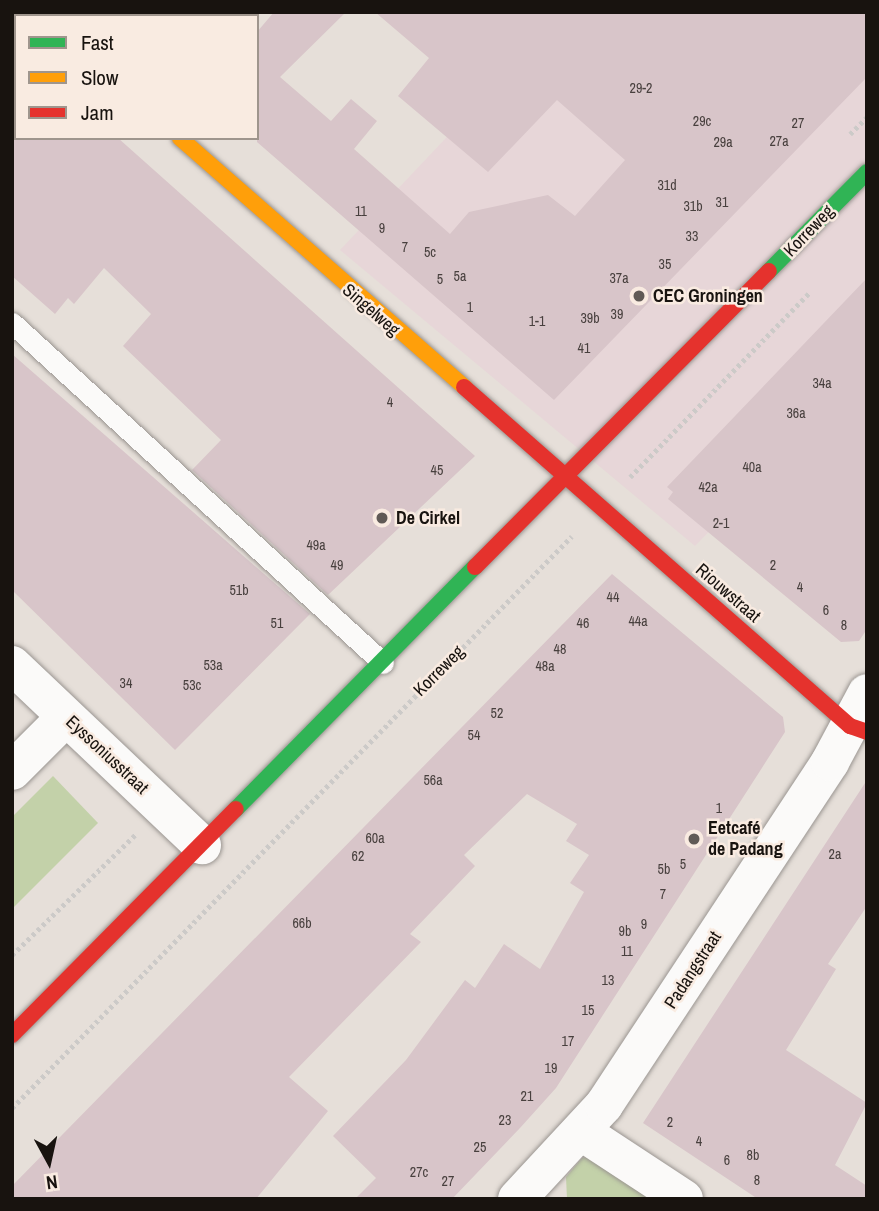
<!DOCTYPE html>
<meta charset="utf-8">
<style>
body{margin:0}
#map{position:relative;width:879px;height:1211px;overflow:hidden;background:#e6dfd9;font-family:"Archivo Narrow",sans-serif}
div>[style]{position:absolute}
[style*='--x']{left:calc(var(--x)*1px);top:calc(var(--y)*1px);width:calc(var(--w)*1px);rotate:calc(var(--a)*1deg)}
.commercial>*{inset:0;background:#e7d6d8}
.green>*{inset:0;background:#c3d1a9}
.building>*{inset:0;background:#d8c5c9}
.path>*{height:4.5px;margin-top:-2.25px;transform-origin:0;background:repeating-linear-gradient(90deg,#cccac8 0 3.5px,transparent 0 7px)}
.roads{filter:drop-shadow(0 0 2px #9a9591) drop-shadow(0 0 2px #9a9591)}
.lane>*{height:21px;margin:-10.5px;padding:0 10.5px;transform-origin:10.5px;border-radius:10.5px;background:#fbfaf9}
.street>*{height:38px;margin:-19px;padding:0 19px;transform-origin:19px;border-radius:19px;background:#fbfaf9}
.fast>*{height:16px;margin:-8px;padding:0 8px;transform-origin:8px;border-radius:8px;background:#30b455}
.slow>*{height:16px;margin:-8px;padding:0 8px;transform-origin:8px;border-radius:8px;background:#ff9f0a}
.jam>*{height:16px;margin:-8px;padding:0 8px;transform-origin:8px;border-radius:8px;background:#e5322d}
.dots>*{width:19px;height:19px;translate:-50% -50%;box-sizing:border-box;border:4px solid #f9ebe1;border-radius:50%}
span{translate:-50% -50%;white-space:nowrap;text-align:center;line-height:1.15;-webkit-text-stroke:5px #f9ebe1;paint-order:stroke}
.number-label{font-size:14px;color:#48403e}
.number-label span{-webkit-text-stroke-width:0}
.street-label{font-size:18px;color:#18130f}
.poi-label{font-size:18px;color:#18130f;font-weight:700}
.left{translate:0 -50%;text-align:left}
.frame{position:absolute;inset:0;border:14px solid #18130f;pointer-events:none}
.legend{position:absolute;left:14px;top:14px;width:245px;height:126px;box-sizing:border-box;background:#f9ebe1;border:2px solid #9f958d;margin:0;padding:9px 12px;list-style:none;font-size:21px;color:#18130f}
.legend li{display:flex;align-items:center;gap:14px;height:35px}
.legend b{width:35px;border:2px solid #9f958d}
.north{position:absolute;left:14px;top:1127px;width:70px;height:70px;-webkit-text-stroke:5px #f9ebe1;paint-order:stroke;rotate:172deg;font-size:19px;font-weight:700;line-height:28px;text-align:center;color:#18130f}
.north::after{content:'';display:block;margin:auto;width:24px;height:32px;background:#18130f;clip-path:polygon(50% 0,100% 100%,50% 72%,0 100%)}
</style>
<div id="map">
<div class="commercial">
<i style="clip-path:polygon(565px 12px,867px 12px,867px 369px,695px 546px,340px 250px)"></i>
</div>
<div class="green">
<i style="clip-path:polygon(53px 776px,98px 823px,12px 909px,12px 817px)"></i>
<i style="clip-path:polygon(600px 1155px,668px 1199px,567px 1199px,566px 1177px,582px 1158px)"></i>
</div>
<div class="building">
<i style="clip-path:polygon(274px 12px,346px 12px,280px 77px,331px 121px,351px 99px,377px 121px,354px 149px,450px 234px,469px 212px,548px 195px,575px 216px,625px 160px,557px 100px,488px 172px,398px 96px,429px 58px,375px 12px,867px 12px,867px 77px,554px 400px,257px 142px,257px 32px)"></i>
<i style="clip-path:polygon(12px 138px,118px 138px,475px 456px,328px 595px,192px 470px,221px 440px,123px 346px,151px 314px,104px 268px,74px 304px,68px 298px,55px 314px,12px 276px)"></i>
<i style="clip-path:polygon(867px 278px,867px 629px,859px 641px,841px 642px,668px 499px,673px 492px,667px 487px)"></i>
<i style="clip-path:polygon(12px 354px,310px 614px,175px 750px,12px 590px)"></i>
<i style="clip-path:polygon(612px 574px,783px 717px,785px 732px,556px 1088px,520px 1128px,452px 1199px,355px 1199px,376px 1178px,333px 1136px,406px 1060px,465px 980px,475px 988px,504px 944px,540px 969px,584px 892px,570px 883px,589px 855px,566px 841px,577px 824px,527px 794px,464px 855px,475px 866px,410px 934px,421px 942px,289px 1077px,328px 1111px,256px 1199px,12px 1199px,12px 1186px)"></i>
<i style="clip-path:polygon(867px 780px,867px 906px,828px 964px,836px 969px,786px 1050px,867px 1103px,835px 1165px,867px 1186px,867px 1199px,758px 1199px,643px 1123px)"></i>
</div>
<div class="path">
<i style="--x:850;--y:134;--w:24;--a:-45"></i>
<i style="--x:630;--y:477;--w:257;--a:-45.8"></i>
<i style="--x:12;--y:955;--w:172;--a:-44.3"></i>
<i style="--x:12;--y:1108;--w:800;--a:-45.61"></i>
</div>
<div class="roads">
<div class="lane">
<i style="--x:12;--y:323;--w:503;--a:42.5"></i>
</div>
<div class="street">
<i style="--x:42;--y:12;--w:6;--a:45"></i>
<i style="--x:12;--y:665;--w:262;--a:43.5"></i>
<i style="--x:12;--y:771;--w:76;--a:-45"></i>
<i style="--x:582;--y:1132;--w:122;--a:33.3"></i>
<i style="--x:517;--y:1199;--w:128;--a:-47.2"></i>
<i style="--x:604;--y:1105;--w:411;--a:-56.6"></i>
<i style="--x:830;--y:762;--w:78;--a:-61.8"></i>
</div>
<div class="fast">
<i style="--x:769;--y:271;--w:139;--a:-45.3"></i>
<i style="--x:236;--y:809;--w:340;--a:-45.4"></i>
</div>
<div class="slow">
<i style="--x:180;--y:138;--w:378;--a:41.2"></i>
</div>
<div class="jam">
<i style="--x:464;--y:387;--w:514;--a:41.29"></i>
<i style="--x:850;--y:726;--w:18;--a:19"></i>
<i style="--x:475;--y:567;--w:417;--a:-45.2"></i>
<i style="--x:12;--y:1035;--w:318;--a:-45.3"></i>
</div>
</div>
<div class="dots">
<i style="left:639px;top:296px;background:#605a56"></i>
<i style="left:382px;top:518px;background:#605a56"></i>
<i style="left:694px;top:839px;background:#605a56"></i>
</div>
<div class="number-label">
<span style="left:641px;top:88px">29-2</span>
<span style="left:702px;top:121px">29c</span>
<span style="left:798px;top:123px">27</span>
<span style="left:779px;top:141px">27a</span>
<span style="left:723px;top:142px">29a</span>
<span style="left:667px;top:185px">31d</span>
<span style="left:722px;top:202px">31</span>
<span style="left:693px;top:206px">31b</span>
<span style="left:361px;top:211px">11</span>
<span style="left:382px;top:228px">9</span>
<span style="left:692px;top:236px">33</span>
<span style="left:405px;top:247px">7</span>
<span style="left:430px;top:252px">5c</span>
<span style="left:665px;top:264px">35</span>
<span style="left:460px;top:276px">5a</span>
<span style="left:619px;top:278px">37a</span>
<span style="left:440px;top:279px">5</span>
<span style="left:470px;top:307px">1</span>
<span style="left:617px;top:314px">39</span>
<span style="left:590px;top:318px">39b</span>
<span style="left:537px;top:321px">1-1</span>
<span style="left:584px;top:348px">41</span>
<span style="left:822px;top:383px">34a</span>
<span style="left:390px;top:402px">4</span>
<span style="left:796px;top:413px">36a</span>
<span style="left:752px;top:467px">40a</span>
<span style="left:437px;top:470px">45</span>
<span style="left:708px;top:487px">42a</span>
<span style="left:721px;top:523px">2-1</span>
<span style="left:316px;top:545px">49a</span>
<span style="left:337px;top:565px">49</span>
<span style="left:773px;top:565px">2</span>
<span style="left:800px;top:587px">4</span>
<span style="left:239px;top:590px">51b</span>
<span style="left:613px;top:597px">44</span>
<span style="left:826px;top:610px">6</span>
<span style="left:638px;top:621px">44a</span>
<span style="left:277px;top:623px">51</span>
<span style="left:583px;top:623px">46</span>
<span style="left:844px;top:625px">8</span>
<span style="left:560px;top:649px">48</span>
<span style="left:213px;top:665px">53a</span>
<span style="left:545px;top:666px">48a</span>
<span style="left:126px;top:683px">34</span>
<span style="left:192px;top:685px">53c</span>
<span style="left:497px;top:713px">52</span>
<span style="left:474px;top:735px">54</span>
<span style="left:433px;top:780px">56a</span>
<span style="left:719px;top:808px">1</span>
<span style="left:375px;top:838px">60a</span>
<span style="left:835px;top:854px">2a</span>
<span style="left:358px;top:856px">62</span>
<span style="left:683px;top:864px">5</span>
<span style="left:664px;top:869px">5b</span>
<span style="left:663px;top:894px">7</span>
<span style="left:302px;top:923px">66b</span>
<span style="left:644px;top:924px">9</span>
<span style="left:625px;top:931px">9b</span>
<span style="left:627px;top:951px">11</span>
<span style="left:608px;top:980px">13</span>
<span style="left:588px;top:1010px">15</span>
<span style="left:568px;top:1041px">17</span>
<span style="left:551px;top:1068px">19</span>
<span style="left:527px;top:1096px">21</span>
<span style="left:505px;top:1120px">23</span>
<span style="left:670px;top:1122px">2</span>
<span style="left:699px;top:1141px">4</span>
<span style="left:480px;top:1147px">25</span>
<span style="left:753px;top:1155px">8b</span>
<span style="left:727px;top:1160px">6</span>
<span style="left:419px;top:1172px">27c</span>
<span style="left:757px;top:1180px">8</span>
<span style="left:448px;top:1181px">27</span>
</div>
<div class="street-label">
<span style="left:809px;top:231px;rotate:-46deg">Korreweg</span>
<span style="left:371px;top:310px;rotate:41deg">Singelweg</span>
<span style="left:728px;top:593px;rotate:41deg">Riouwstraat</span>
<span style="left:439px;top:671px;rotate:-45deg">Korreweg</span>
<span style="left:107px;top:755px;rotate:43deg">Eyssoniusstraat</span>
<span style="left:693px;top:970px;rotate:-57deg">Padangstraat</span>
</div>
<div class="poi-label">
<span class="left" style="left:653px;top:296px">CEC Groningen</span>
<span class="left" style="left:396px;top:518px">De Cirkel</span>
<span class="left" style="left:708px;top:839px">Eetcafé<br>de Padang</span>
</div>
<div class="frame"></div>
<ul class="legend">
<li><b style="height:9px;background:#30b455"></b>Fast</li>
<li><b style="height:9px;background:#ff9f0a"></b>Slow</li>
<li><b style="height:9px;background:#e5322d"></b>Jam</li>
</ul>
<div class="north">N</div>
</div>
